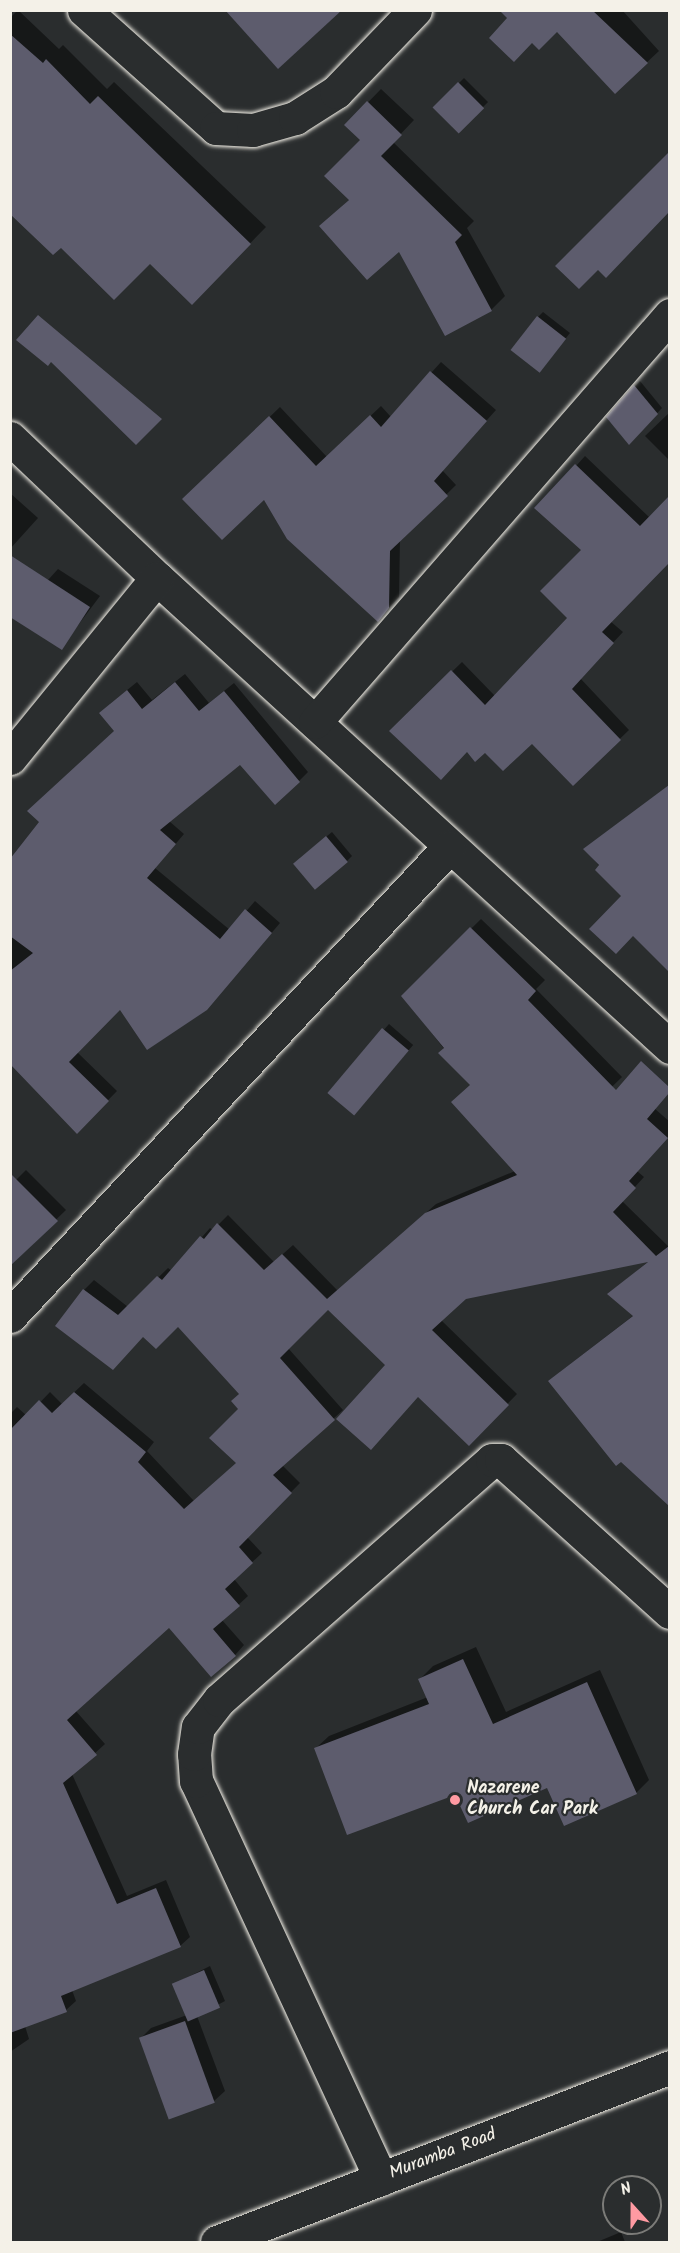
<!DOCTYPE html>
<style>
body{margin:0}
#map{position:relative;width:680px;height:2253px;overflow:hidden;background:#2a2d2e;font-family:Kalam,sans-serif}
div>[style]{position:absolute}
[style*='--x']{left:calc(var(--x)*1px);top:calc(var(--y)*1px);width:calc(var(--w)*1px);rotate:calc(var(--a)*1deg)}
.shadow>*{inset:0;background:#0007;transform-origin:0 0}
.building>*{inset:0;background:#5d5c6d;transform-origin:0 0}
.roads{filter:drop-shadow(0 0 2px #f4f1e8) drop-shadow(0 0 2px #f4f1e8)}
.minor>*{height:33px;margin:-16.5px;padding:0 16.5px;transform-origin:16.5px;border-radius:16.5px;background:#2a2d2e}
.tertiary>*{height:33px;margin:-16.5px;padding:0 16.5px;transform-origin:16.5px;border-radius:16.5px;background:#2a2d2e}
.dots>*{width:16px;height:16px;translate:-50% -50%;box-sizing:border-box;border:3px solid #2a2d2e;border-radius:50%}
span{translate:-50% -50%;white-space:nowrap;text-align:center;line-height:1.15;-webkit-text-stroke:4.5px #2a2d2e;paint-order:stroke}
.poi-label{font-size:18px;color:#f4f1e8;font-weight:700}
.left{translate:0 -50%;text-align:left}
.street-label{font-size:18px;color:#f4f1e8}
.frame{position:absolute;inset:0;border:12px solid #f4f1e8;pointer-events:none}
.north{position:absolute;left:602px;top:2175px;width:60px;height:60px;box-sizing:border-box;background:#2a2d2e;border:2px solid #7b7b78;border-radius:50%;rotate:339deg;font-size:16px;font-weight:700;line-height:24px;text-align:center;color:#f4f1e8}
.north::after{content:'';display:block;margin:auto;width:21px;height:27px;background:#ff9aa2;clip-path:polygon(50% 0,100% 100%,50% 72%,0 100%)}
</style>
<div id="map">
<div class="shadow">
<i style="clip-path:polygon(18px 10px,59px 49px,63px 45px,107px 89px,114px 82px,266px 227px,192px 303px,150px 262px,61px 246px,10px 212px,10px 18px)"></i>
<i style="clip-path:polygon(517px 10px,622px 10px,659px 51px,615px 92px,557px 30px)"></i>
<i style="left:464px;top:78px;width:34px;height:42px;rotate:45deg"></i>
<i style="clip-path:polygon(381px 89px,414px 120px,393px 142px,474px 221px,467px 228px,505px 296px,491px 310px,446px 334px,399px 250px,321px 226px,350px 199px,362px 140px,346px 125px)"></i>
<i style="clip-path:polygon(663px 160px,670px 167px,670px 210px,606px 276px)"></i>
<i style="clip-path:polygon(543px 312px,570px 333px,544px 365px,538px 317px)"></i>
<i style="clip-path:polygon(441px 362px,496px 410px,442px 470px,456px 485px,400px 540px,399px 597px,387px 610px,264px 497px,184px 499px,280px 407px,327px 457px,381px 406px,391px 417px)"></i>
<i style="clip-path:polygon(640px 381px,662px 408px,629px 443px,608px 417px)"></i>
<i style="clip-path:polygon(670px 412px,670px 461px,645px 436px)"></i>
<i style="clip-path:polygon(585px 456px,649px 517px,670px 497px,670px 561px,610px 621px,623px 632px,580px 678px,629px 730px,573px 784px,532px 741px,467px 751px,391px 731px,462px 662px,495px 696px,569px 618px,583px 550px,576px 466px)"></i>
<i style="clip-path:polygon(10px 493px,38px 518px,10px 549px)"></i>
<i style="clip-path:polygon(58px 569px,100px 596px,61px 648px,48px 580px)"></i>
<i style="clip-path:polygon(185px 674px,209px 703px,234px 683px,308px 772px,299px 781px,240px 763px,169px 821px,184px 834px,155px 868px,230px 930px,255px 901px,280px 923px,216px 998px,121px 1008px,77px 1052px,117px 1091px,77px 1132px,10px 1062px,10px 862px,115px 731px,110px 704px,137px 682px,152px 700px)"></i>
<i style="clip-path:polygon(670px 785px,670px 969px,634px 934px,624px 896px,585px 849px)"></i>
<i style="clip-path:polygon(332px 832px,352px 856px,347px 861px,300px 858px)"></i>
<i style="clip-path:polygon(481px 919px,545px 980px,536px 989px,622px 1077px,589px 1109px,654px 1108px,670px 1122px,670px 1135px,637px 1171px,644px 1177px,622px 1201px,670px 1248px,670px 1504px,621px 1460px,560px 1372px,634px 1315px,609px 1294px,650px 1260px,465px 1298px,441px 1320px,517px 1394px,469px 1443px,328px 1308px,288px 1348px,343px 1410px,282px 1465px,300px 1483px,247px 1537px,262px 1553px,234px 1579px,248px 1596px,222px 1620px,244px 1645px,235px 1655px,169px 1626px,75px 1710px,105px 1744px,72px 1774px,127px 1896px,166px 1880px,190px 1937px,180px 1946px,72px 1990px,76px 2001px,66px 2010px,25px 2026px,29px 2039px,10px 2052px,10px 1414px,17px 1407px,27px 1416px,50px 1392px,62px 1404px,84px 1383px,154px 1442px,147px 1451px,194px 1501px,238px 1462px,240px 1394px,178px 1324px,144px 1335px,57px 1326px,84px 1290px,94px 1280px,128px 1307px,168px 1268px,172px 1271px,210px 1228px,213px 1230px,228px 1215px,274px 1262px,293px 1245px,338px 1291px,436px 1204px,515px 1171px,472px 1085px,403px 996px)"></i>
<i style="left:389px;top:1024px;width:32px;height:91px;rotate:41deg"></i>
<i style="clip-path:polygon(26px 1170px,66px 1210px,16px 1258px,11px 1185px)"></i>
<i style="clip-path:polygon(476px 1647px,506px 1712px,600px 1670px,649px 1780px,636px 1793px,547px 1786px,456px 1793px,316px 1748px,329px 1736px,428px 1697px,420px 1679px,433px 1666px)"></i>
<i style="clip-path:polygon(210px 1966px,225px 2001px,197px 2016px,225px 2091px,214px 2101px,140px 2039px,151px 2028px,187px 2015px,174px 1984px)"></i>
<i style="clip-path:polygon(621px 2232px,625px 2242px,597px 2242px)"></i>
</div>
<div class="building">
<i style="clip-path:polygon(225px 10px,342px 10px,278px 69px)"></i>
<i style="clip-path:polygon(499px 10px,592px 10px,648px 63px,615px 94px,557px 32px,539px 50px,532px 43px,514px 62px,489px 38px,507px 18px)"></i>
<i style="clip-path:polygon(10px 34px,43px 63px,46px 59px,90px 104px,98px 96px,251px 244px,192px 305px,150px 264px,114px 300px,61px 248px,53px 255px,10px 214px)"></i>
<i style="left:458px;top:82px;width:37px;height:36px;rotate:45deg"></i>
<i style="clip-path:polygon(367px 101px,402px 135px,381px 156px,462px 235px,455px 242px,492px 311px,445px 336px,399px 252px,367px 280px,319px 226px,349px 200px,324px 176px,360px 140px,344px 125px)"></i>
<i style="clip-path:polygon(669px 152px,669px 212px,606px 278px,598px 270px,579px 289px,555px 266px)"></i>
<i style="clip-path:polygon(38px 315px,162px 419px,136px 445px,51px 362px,48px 366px,16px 340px)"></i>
<i style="left:537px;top:316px;width:37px;height:43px;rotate:38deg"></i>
<i style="clip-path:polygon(430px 371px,487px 421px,434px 481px,448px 496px,390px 551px,389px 608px,378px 622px,287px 539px,264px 500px,222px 540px,182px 499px,269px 416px,316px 466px,370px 415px,381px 427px)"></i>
<i style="clip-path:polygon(634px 385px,658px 414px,629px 445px,606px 417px)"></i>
<i style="clip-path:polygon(575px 464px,640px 526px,669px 496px,669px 563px,602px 632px,614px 643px,572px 689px,621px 740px,573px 786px,532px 744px,503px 771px,485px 753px,475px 762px,467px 752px,441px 780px,389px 731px,451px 670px,485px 705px,567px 618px,540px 591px,581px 550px,534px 508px)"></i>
<i style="clip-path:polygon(10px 555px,90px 607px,62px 650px,10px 617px)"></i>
<i style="clip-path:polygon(175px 682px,199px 711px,224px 691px,300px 782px,275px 805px,240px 765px,160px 830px,176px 844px,147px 878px,220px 939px,245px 909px,272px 933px,207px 1010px,147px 1050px,120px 1010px,69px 1062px,109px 1101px,77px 1134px,10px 1064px,10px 971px,33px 953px,10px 936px,10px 859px,39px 822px,27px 811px,114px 731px,99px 713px,127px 690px,142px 709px)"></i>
<i style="clip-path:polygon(669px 785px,669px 972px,633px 936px,616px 954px,589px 929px,621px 896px,595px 870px,599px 865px,583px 849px)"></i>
<i style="left:326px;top:836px;width:34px;height:43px;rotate:50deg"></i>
<i style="clip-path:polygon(470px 927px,536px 991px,528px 1000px,616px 1090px,641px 1061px,669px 1087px,669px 1093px,647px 1119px,668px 1138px,629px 1181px,636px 1188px,613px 1212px,656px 1256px,669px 1246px,669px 1506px,621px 1462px,616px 1466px,548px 1381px,633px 1316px,607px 1294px,648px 1262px,466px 1299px,432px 1330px,509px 1405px,469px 1446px,418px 1397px,371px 1450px,336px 1419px,385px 1365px,328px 1310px,280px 1358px,335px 1420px,273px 1475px,292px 1493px,239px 1547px,253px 1563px,225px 1589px,240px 1606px,213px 1629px,236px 1656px,211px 1677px,169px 1628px,67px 1720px,97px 1755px,63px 1783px,117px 1904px,156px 1888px,181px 1947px,61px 1996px,67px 2012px,10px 2033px,10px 1430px,39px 1400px,52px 1413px,74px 1392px,146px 1452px,138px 1462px,184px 1509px,236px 1463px,209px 1438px,238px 1409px,231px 1401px,239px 1394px,178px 1327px,156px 1349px,143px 1337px,113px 1370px,55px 1326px,83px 1289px,118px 1315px,157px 1276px,162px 1280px,200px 1236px,204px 1239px,217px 1223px,264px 1270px,282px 1254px,327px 1299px,425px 1213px,517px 1175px,451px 1102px,470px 1085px,438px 1053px,444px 1048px,401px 996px)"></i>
<i style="left:382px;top:1028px;width:35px;height:85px;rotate:40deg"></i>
<i style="clip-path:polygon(10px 1173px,58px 1221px,10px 1266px)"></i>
<i style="clip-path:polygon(463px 1659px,493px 1724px,587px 1682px,637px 1794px,564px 1826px,547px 1788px,468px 1823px,455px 1795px,347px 1835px,314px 1748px,429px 1704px,418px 1679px)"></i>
<i style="left:204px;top:1970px;width:41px;height:35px;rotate:67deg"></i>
<i style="left:185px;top:2021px;width:87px;height:49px;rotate:70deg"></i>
</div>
<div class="roads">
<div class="minor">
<i style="--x:84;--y:10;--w:177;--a:41.8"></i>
<i style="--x:216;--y:128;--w:37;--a:3"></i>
<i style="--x:253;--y:130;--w:44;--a:-15.9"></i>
<i style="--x:295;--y:118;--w:49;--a:-32.4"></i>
<i style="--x:336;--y:92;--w:114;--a:-46.1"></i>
<i style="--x:10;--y:438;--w:203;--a:43.6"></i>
<i style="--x:157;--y:578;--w:695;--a:42.43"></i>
<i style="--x:315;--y:722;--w:540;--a:-48.9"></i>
<i style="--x:10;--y:758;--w:232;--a:-50.8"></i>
<i style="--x:10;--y:1316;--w:642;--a:-46.89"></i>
<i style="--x:381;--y:2179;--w:439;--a:-114.9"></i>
<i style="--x:196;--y:1781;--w:27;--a:-94"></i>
<i style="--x:194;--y:1754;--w:27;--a:-82"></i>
<i style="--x:198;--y:1727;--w:34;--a:-52"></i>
<i style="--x:219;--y:1700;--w:363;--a:-41.3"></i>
<i style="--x:492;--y:1460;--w:9;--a:0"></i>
<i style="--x:501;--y:1460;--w:227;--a:42"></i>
</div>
<div class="tertiary">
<i style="--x:217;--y:2242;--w:486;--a:-21.1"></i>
</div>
</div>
<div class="dots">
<i style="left:455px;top:1800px;background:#ff9aa2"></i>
</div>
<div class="poi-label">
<span class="left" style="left:467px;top:1800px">Nazarene<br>Church Car Park</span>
</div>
<div class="street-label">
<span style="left:443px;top:2155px;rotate:-21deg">Muramba Road</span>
</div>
<div class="frame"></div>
<div class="north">N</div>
</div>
